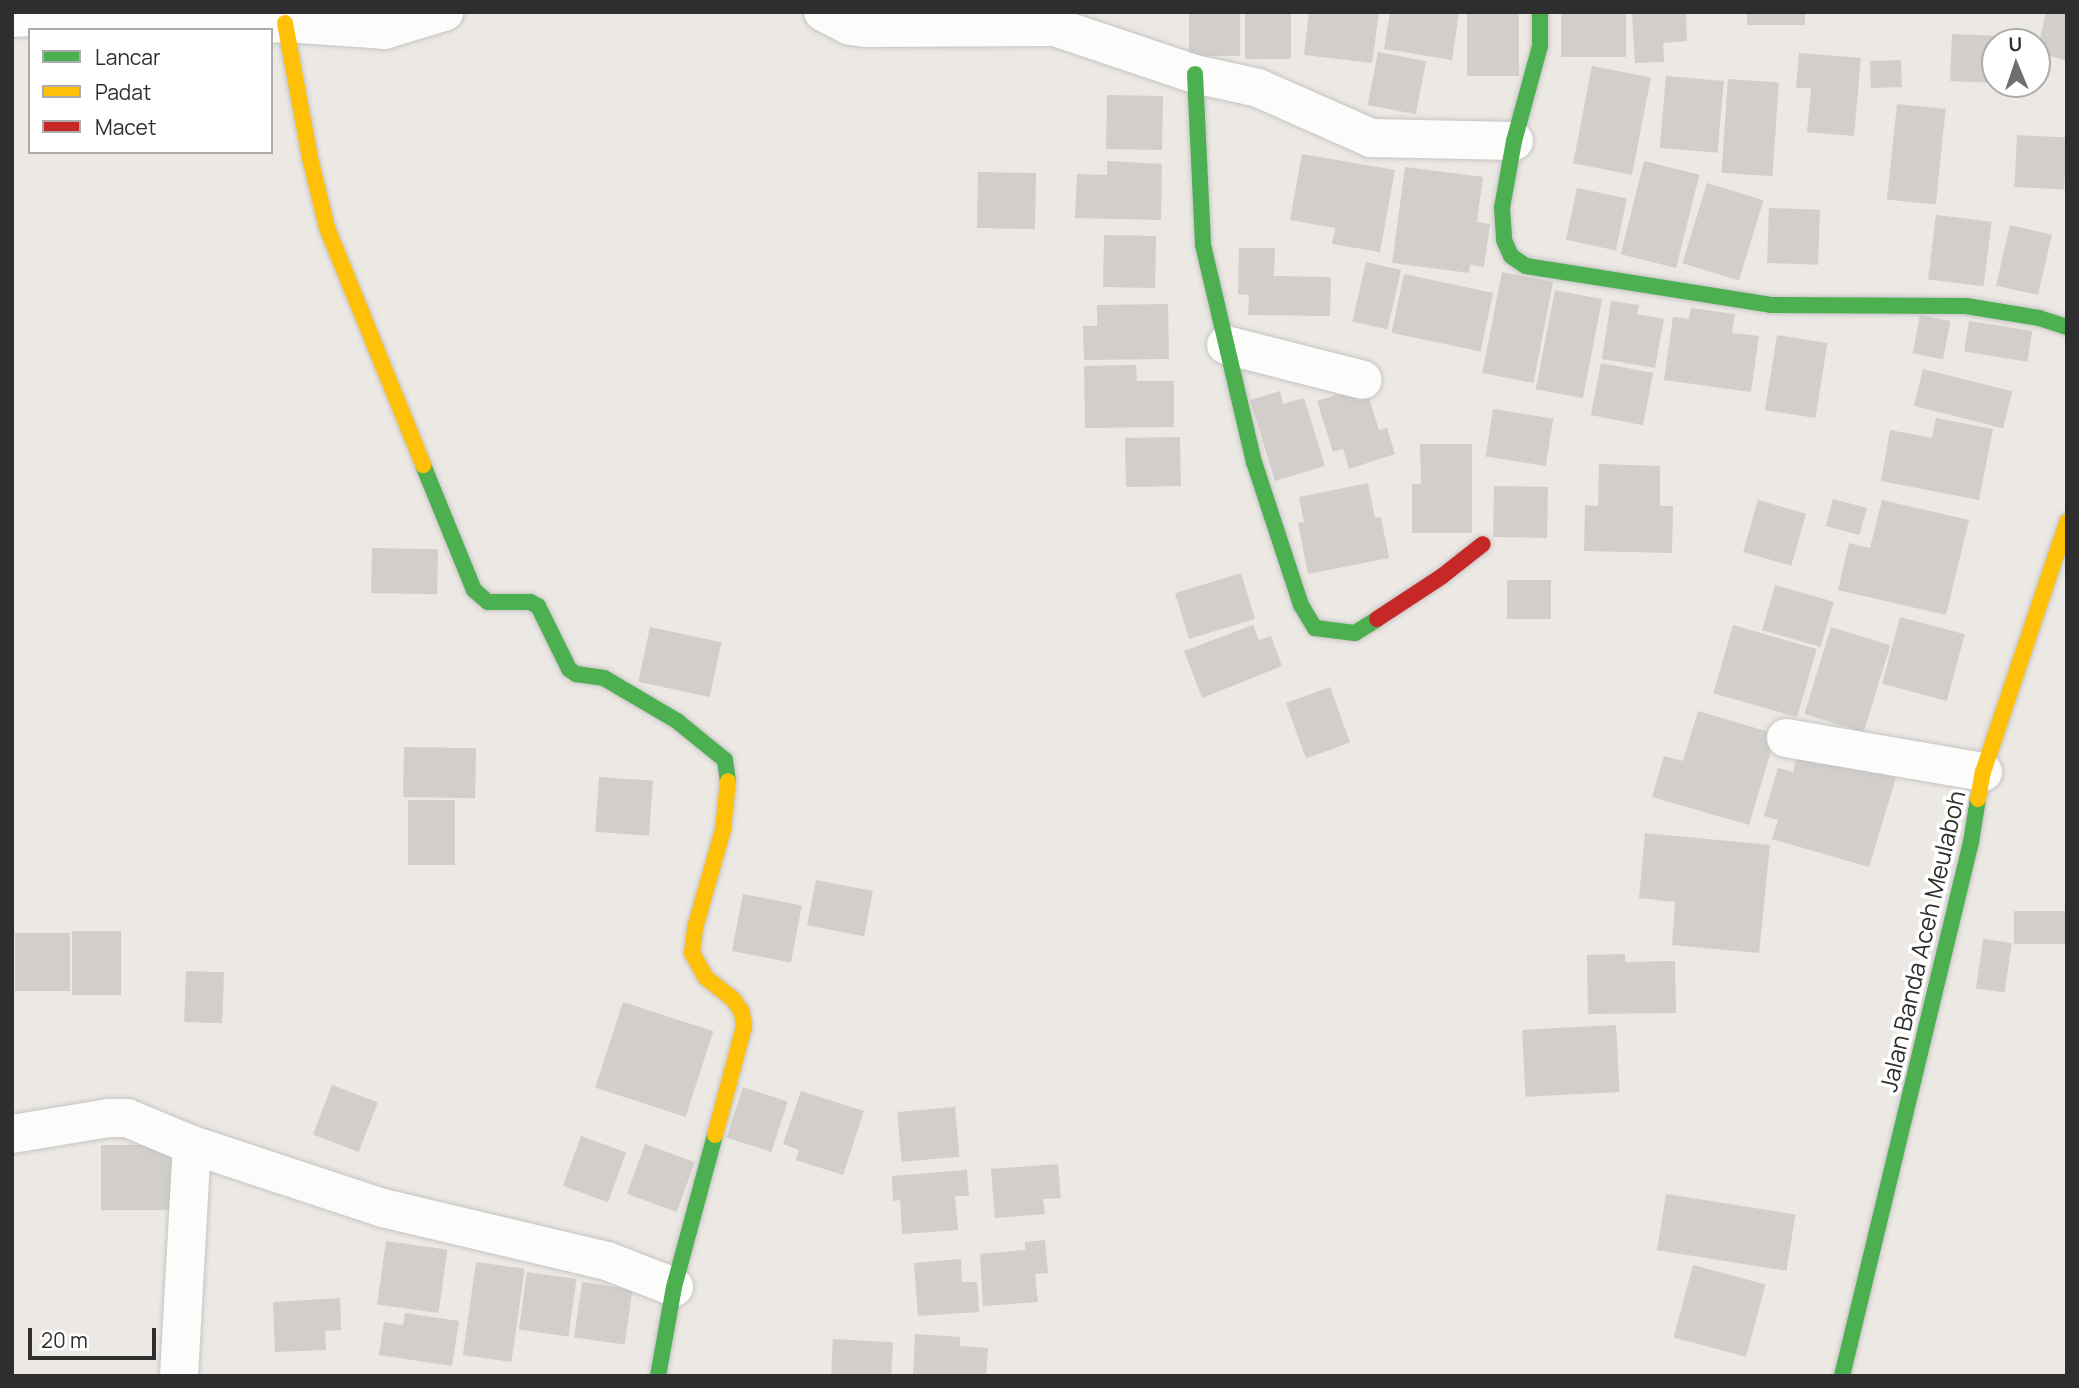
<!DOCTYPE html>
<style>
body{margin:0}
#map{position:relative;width:2079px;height:1388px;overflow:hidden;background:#ece8e4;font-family:Manrope,sans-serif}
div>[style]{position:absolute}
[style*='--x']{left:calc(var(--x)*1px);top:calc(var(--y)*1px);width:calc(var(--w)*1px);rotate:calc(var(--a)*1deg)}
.building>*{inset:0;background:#d1cecb;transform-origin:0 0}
.roads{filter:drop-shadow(0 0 2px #c5c4c5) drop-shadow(0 0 2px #c5c4c5)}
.street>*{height:38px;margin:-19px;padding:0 19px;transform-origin:19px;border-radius:19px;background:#fcfcfb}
.fast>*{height:16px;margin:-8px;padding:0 8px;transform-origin:8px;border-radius:8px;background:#4caf50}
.slow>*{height:16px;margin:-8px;padding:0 8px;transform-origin:8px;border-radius:8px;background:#ffc107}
.jam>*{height:16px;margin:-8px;padding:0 8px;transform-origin:8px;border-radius:8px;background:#c62828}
span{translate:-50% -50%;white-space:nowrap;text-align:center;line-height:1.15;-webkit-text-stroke:7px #fff;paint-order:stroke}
.street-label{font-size:24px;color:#2e2e2e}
.frame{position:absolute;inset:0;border:14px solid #2e2e2e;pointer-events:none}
.legend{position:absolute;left:28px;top:28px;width:245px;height:126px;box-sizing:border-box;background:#fff;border:2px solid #ababab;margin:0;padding:9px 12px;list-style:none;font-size:21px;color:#2e2e2e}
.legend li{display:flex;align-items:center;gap:14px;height:35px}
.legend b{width:35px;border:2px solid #ababab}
.north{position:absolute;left:1981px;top:28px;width:70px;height:70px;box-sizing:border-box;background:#fff;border:2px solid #ababab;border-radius:50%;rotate:358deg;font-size:19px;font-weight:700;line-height:28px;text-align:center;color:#2e2e2e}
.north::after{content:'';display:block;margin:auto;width:24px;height:32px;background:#706f6e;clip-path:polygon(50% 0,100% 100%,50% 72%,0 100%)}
.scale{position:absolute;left:28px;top:1328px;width:128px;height:32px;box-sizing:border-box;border:4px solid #2e2e2e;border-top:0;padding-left:9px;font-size:21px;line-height:24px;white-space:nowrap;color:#2e2e2e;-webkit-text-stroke:5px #fff;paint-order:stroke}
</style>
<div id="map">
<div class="building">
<i style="left:1189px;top:12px;width:51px;height:44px"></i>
<i style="left:1245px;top:12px;width:46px;height:47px"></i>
<i style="clip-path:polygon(1309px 12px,1379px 12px,1372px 63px,1304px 55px)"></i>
<i style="clip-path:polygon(1390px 12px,1459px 12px,1452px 60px,1384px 49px)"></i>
<i style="left:1467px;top:12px;width:52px;height:64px"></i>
<i style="left:1561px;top:12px;width:65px;height:45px"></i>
<i style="clip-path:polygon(1632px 12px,1686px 12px,1687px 41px,1663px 43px,1664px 62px,1635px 63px)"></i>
<i style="left:1747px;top:12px;width:58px;height:13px"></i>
<i style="clip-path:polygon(2046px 12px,2067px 12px,2067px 61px,2037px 52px)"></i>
<i style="clip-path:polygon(1952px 34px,2003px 36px,2003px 42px,1995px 42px,1995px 83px,1950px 81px)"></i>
<i style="left:1378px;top:52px;width:49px;height:54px;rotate:11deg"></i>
<i style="clip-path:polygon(1799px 53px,1861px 58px,1854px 136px,1807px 132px,1811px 88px,1796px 88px)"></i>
<i style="left:1901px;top:60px;width:27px;height:31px;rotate:88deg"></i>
<i style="left:1592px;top:66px;width:60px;height:99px;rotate:11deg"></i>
<i style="left:1666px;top:76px;width:58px;height:72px;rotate:5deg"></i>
<i style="left:1728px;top:79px;width:51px;height:94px;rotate:4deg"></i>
<i style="left:1107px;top:95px;width:56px;height:54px;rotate:1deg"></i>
<i style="left:1897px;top:104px;width:49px;height:96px;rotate:6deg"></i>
<i style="left:2017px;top:135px;width:50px;height:52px;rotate:3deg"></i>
<i style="clip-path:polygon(1302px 154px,1395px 170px,1380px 252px,1332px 244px,1335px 228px,1290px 220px)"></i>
<i style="clip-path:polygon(1107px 161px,1162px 164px,1161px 220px,1075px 218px,1077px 174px,1107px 175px)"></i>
<i style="left:1644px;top:161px;width:57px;height:96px;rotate:14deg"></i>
<i style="clip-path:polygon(1405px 167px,1483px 177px,1477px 222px,1490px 224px,1484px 267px,1470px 265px,1469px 273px,1392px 263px)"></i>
<i style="left:978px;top:172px;width:58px;height:56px;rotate:1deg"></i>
<i style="left:1707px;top:183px;width:59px;height:84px;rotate:17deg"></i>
<i style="left:1577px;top:188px;width:51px;height:53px;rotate:12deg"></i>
<i style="left:1769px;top:208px;width:51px;height:55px;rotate:2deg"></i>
<i style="left:1936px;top:215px;width:56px;height:65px;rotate:7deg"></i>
<i style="left:2010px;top:225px;width:43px;height:62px;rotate:13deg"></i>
<i style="left:1104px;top:235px;width:52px;height:52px;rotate:1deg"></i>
<i style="clip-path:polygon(1239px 248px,1275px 248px,1274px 276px,1331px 277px,1330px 316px,1248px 315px,1249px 295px,1238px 294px)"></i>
<i style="left:1366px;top:262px;width:36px;height:61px;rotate:13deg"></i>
<i style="left:1502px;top:272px;width:52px;height:103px;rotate:11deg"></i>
<i style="left:1404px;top:274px;width:91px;height:60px;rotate:12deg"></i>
<i style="left:1555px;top:290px;width:48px;height:101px;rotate:11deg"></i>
<i style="clip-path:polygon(1611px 301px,1639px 305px,1637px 314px,1664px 319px,1655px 368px,1602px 359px)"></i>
<i style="clip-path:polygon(1168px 304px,1169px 359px,1084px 360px,1083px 326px,1097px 326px,1097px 305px)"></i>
<i style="clip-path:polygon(1691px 308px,1735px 314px,1732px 333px,1759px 336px,1751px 392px,1664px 380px,1673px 317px,1689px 319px)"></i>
<i style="left:1920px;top:315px;width:31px;height:39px;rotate:11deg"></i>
<i style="left:1969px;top:321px;width:64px;height:31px;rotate:9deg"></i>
<i style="left:1777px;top:335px;width:51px;height:76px;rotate:9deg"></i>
<i style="left:1601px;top:363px;width:53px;height:53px;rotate:11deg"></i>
<i style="clip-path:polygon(1136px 365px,1137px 381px,1174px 381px,1174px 427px,1085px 428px,1084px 366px)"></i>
<i style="left:1923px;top:369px;width:92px;height:38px;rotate:14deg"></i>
<i style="clip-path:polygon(1365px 386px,1379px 430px,1387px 428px,1395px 454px,1349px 469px,1343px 449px,1333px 452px,1317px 401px)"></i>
<i style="clip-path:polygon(1280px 391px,1283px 404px,1304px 398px,1325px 466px,1275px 481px,1250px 400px)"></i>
<i style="left:1493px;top:409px;width:61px;height:48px;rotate:9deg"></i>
<i style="clip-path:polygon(1936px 418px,1993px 429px,1979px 500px,1881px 481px,1890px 430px,1932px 438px)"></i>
<i style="left:1180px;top:437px;width:49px;height:55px;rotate:89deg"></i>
<i style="clip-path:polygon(1420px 444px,1472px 444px,1472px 533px,1412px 533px,1412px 484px,1421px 484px)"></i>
<i style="clip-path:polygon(1599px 464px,1660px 466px,1660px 506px,1673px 506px,1672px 553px,1584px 551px,1585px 505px,1598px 506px)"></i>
<i style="clip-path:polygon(1368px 483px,1375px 518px,1381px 517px,1389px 558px,1308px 574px,1298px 523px,1304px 522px,1299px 497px)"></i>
<i style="left:1494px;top:486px;width:54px;height:51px;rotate:1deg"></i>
<i style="left:1833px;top:499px;width:35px;height:28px;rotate:15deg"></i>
<i style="left:1758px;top:500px;width:50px;height:54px;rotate:16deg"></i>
<i style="clip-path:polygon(1882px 500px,1969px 520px,1946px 615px,1838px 590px,1849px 543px,1870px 548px)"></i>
<i style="left:372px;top:548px;width:66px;height:45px;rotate:1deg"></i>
<i style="left:1241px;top:573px;width:48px;height:69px;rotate:73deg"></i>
<i style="left:1507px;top:580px;width:44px;height:39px"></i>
<i style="left:1775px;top:585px;width:61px;height:47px;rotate:16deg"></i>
<i style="left:1900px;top:617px;width:67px;height:69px;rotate:15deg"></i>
<i style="clip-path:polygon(1253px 625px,1259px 640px,1271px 636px,1282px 666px,1202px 698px,1184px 651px)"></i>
<i style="left:1733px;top:625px;width:87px;height:71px;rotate:16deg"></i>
<i style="left:650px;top:627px;width:73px;height:56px;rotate:12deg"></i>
<i style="left:1831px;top:627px;width:62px;height:91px;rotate:17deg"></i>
<i style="left:1330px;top:687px;width:59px;height:47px;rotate:70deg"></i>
<i style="clip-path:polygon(1698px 711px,1776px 734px,1749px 825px,1652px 797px,1664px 756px,1683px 761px)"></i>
<i style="left:404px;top:747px;width:72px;height:50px;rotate:1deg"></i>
<i style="clip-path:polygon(1799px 749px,1896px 778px,1869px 867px,1772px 839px,1778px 820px,1764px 816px,1778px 768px,1793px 772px)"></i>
<i style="left:599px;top:777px;width:54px;height:55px;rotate:4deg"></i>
<i style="left:408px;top:800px;width:47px;height:65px"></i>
<i style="clip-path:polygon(1645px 833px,1770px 845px,1759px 953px,1672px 945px,1675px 902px,1639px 898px)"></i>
<i style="left:816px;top:880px;width:58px;height:46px;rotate:11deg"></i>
<i style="left:743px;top:894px;width:60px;height:58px;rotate:11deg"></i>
<i style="left:2014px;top:911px;width:53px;height:33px"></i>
<i style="left:72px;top:931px;width:49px;height:64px"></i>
<i style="left:70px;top:933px;width:58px;height:55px;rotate:90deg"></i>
<i style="left:1983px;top:939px;width:29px;height:50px;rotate:8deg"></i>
<i style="clip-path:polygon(1625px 954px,1625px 962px,1675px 961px,1676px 1013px,1588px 1014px,1587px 955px)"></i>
<i style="left:186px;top:971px;width:38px;height:51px;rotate:2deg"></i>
<i style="left:623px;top:1002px;width:95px;height:90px;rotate:18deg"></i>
<i style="left:1616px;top:1025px;width:67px;height:94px;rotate:87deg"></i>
<i style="left:332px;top:1085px;width:49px;height:53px;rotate:21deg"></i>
<i style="left:743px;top:1087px;width:47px;height:53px;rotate:18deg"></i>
<i style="clip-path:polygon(801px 1091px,864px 1111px,843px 1175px,796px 1160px,799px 1150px,783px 1144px)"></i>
<i style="left:955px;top:1107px;width:50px;height:58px;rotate:85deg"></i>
<i style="left:581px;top:1136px;width:48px;height:53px;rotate:20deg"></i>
<i style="left:645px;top:1144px;width:53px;height:53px;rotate:20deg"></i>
<i style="left:180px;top:1145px;width:65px;height:79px;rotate:90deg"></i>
<i style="clip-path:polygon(1058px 1164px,1061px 1198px,1043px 1199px,1045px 1214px,995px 1218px,991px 1169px)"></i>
<i style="clip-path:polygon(967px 1170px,969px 1196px,955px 1196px,958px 1230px,902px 1234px,900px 1200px,893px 1201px,892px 1176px)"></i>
<i style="left:1666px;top:1194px;width:131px;height:57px;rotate:9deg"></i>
<i style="clip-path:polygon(1045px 1240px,1048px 1273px,1035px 1274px,1038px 1302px,983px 1306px,980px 1254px,1025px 1250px,1025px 1242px)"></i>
<i style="left:386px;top:1241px;width:62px;height:64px;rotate:8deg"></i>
<i style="clip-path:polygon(961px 1259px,962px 1282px,977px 1282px,979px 1312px,918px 1316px,914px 1263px)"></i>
<i style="left:476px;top:1262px;width:49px;height:94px;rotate:8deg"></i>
<i style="left:1693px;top:1265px;width:75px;height:75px;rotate:15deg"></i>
<i style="left:527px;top:1272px;width:50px;height:58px;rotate:8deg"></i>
<i style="left:582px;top:1282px;width:51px;height:56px;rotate:8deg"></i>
<i style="clip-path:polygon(340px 1298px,341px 1330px,325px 1331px,326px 1350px,275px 1352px,273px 1302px)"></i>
<i style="clip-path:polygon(405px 1313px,459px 1321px,452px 1366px,379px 1355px,384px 1322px,403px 1325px)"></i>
<i style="clip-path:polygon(915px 1334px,960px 1337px,960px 1346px,988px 1348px,986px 1376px,913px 1376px)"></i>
<i style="left:833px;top:1339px;width:60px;height:37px;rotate:3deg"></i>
</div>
<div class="roads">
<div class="street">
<i style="--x:823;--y:12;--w:30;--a:27"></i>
<i style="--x:850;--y:26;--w:16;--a:7"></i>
<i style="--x:866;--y:28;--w:189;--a:-0.3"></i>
<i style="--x:1055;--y:27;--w:148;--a:18.6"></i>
<i style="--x:1195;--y:74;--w:65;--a:12.5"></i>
<i style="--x:1258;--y:88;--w:124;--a:23.9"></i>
<i style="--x:1371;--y:138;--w:143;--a:1.2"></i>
<i style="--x:12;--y:18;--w:40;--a:-2.9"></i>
<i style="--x:52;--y:16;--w:121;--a:6.2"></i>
<i style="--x:172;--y:29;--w:113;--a:-3"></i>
<i style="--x:285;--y:23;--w:99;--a:4"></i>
<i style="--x:384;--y:30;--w:63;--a:-16.7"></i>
<i style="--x:1226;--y:345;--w:141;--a:14.3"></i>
<i style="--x:1786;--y:738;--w:200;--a:9.8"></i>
<i style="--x:12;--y:1134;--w:98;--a:-9.4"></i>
<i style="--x:109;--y:1118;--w:18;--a:0"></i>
<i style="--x:127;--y:1118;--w:70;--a:22.6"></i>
<i style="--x:192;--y:1145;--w:201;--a:18.3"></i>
<i style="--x:383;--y:1208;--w:230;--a:13.3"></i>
<i style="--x:607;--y:1261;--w:72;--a:21.2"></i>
<i style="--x:179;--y:1376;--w:231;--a:-86.8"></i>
</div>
<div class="fast">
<i style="--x:1540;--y:12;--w:34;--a:90"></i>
<i style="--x:1540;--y:46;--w:98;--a:105.3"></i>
<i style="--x:1514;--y:141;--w:68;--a:100.2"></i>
<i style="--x:1502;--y:208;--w:32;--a:86"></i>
<i style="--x:1504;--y:240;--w:17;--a:66"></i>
<i style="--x:1511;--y:256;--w:18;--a:34"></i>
<i style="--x:1526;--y:266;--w:248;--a:9"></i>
<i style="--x:1771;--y:305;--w:195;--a:0.3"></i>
<i style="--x:1966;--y:306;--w:74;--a:9.3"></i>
<i style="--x:2039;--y:318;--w:29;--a:18"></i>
<i style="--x:1195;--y:74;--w:171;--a:87.3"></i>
<i style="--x:1203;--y:245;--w:223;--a:76.8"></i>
<i style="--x:1254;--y:462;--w:151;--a:71.8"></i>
<i style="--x:1301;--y:605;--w:27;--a:59"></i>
<i style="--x:1315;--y:628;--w:40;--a:7.1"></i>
<i style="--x:1355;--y:633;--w:26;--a:-32"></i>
<i style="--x:423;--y:465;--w:135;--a:67.8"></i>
<i style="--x:474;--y:590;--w:18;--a:41"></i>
<i style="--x:488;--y:602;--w:42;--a:0"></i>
<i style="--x:530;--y:602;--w:9;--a:27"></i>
<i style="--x:538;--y:606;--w:70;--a:63.8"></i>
<i style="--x:569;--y:669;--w:9;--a:36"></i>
<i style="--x:576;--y:674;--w:28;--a:8"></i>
<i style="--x:604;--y:678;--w:85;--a:30.5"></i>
<i style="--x:677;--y:721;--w:62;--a:39.1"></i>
<i style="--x:725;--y:760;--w:21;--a:82"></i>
<i style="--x:658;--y:1376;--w:90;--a:-79.8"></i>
<i style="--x:674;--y:1287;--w:157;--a:-74.9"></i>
<i style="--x:1842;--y:1376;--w:549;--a:-76.42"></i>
<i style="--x:1971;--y:842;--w:44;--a:-80.8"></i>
</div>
<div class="slow">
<i style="--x:285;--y:23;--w:137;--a:79.5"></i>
<i style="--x:310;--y:158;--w:72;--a:76.3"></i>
<i style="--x:327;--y:228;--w:256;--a:67.9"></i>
<i style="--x:1978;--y:799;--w:27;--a:-80"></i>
<i style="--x:1983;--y:772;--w:264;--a:-71.4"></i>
<i style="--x:715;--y:1135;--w:112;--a:-75"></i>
<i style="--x:744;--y:1027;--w:15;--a:-98"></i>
<i style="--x:742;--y:1012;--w:16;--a:-125"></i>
<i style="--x:733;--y:999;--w:34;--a:-142"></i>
<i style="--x:706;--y:978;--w:29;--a:-119"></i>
<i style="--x:692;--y:953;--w:25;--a:-83"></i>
<i style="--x:695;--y:928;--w:102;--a:-74.1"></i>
<i style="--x:723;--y:830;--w:49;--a:-84.2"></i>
</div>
<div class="jam">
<i style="--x:1377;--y:619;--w:77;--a:-33.3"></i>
<i style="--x:1441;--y:577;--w:53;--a:-38.2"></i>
</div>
</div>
<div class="street-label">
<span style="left:1922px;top:941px;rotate:-77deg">Jalan Banda Aceh Meulaboh</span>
</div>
<div class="frame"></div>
<ul class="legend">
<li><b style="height:9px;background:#4caf50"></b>Lancar</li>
<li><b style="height:9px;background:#ffc107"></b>Padat</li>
<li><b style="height:9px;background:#c62828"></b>Macet</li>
</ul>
<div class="north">U</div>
<div class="scale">20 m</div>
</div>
